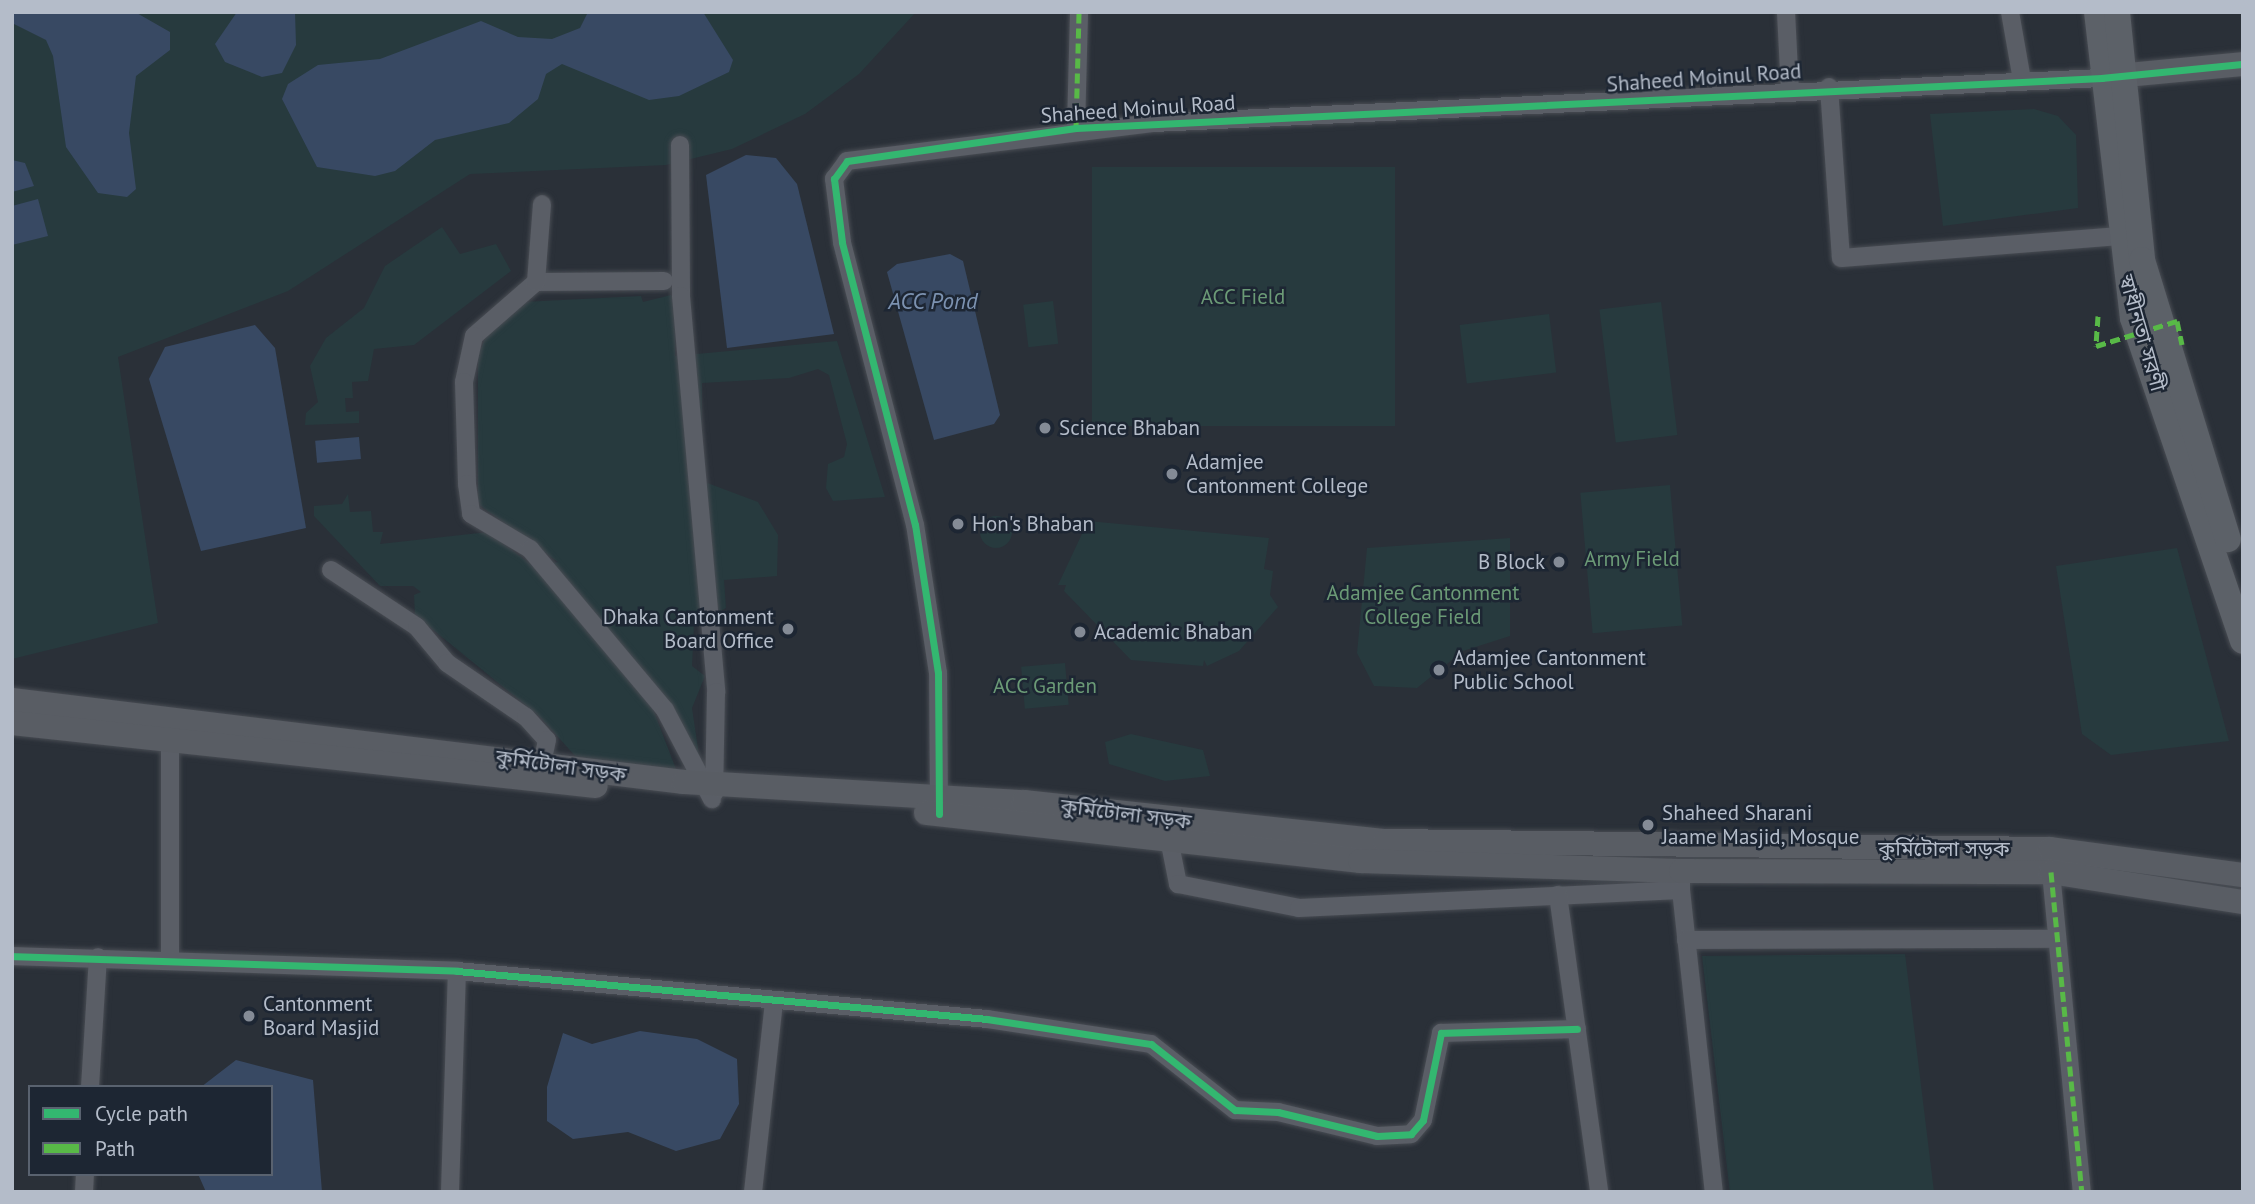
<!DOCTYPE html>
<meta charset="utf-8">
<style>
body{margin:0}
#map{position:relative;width:2255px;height:1204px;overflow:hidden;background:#2a3038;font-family:"PT Sans","Noto Sans Bengali",sans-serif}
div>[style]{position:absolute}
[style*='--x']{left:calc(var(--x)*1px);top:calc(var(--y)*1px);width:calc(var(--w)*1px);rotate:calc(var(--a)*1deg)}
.green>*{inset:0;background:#273a3e;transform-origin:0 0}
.round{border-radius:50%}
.water>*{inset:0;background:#384963;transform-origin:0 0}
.roads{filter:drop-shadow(0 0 2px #484c53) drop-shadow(0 0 2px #484c53)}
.street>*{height:18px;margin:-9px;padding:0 9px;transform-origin:9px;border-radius:9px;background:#5a5e66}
.secondary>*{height:24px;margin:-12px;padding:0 12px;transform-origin:12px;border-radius:12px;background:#595d64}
.primary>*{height:26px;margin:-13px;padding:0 13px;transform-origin:13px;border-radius:13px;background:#5c6168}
.quiet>*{height:5px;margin-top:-2.5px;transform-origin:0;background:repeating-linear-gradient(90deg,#58b947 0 10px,transparent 0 15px)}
.cycleway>*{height:7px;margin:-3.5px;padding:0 3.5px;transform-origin:3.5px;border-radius:3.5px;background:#33b770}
.dots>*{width:19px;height:19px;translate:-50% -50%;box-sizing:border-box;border:4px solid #1d2633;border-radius:50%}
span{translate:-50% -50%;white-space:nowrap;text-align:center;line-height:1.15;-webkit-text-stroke:5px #1d2633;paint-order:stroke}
.street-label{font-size:21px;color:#b4bcc9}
.park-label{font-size:21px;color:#6b9a76}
.poi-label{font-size:21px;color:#b4bcc9}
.left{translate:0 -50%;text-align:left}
.right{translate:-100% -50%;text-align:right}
.water-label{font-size:23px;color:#7c92b1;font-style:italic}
.frame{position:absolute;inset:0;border:14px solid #b4bcc9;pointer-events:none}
.legend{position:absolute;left:28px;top:1085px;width:245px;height:91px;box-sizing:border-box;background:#1d2633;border:2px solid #59626f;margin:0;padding:9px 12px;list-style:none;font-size:21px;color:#b4bcc9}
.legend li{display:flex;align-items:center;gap:14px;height:35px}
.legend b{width:35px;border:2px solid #59626f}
</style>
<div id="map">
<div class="green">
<i style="clip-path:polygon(12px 12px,916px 12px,859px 74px,805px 114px,732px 149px,666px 165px,470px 174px,288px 291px,118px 357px,158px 623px,12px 659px)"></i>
<i style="clip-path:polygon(2034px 109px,2058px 116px,2076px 135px,2078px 208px,1943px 226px,1930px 114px)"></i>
<i style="left:1092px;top:167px;width:303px;height:259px"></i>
<i style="clip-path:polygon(442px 227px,460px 254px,496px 244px,511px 271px,414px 345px,374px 349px,368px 381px,352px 382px,353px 398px,345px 398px,346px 412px,359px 411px,359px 423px,305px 425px,306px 413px,318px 402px,310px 366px,326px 338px,364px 308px,385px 266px)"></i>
<i style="clip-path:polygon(671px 295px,676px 304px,675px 356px,837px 341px,885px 497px,833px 501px,826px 488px,828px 464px,844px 457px,847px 444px,829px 375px,818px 369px,789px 378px,702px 383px,702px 481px,758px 502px,778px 535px,777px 576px,724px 580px,726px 608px,694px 625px,692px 666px,705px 676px,692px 708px,700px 762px,658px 687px,648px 696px,679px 777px,578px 759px,539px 716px,415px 615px,414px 595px,421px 592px,413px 586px,380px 586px,314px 516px,314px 506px,342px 504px,348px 494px,350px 512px,371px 511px,373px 532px,383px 532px,380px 544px,488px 532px,533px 566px,558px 562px,478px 504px,478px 355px,487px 334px,523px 302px,641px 296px,643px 302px)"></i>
<i style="left:1053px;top:301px;width:43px;height:30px;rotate:83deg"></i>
<i style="left:1661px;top:302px;width:134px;height:62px;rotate:83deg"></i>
<i style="left:1549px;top:314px;width:59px;height:90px;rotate:83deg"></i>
<i style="left:1670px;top:485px;width:141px;height:90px;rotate:85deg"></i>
<i class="round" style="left:980px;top:516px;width:32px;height:32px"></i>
<i style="clip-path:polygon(1088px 521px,1269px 538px,1264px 569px,1273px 571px,1270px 595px,1278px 607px,1239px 651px,1207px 666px,1204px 660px,1203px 666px,1131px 660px,1064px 591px,1066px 585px,1058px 585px)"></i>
<i style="clip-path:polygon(1510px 538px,1510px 636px,1463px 651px,1417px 688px,1374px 686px,1357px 653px,1367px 548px)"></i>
<i style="clip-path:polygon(2177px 548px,2229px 741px,2111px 755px,2082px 734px,2056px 566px)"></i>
<i style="left:1065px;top:663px;width:42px;height:44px;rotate:85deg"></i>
<i style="clip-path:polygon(1131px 734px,1203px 750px,1210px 776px,1165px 781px,1109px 764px,1105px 742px)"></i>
<i style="clip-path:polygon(1905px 954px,1934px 1192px,1730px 1192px,1702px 956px)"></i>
</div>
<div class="water">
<i style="clip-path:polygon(12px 12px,135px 12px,170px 32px,170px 50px,136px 76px,129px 133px,136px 189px,127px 197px,98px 193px,66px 147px,53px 56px,46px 40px,12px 23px)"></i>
<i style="clip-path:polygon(237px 12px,295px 12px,296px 45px,282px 73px,262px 77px,225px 62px,215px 44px)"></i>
<i style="clip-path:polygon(588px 12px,703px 12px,733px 60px,729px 72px,679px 96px,649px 100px,562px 64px,546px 74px,538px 99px,509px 123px,435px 140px,395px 171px,375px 176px,317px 167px,282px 99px,288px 84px,318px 65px,380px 59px,481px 21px,518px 37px,552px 39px,580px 28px)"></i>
<i style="clip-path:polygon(746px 155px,776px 158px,797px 184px,834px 334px,727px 348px,706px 175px)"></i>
<i style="clip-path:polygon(12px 160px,25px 163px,34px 186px,12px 192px)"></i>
<i style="clip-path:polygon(38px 199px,48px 236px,12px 245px,12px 206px)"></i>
<i style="clip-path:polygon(950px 254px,963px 261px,1000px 415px,994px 424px,934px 440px,887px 272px,897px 264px)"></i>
<i style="clip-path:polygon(255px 325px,275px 348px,306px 528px,201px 551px,149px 379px,165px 347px)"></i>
<i style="left:359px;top:437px;width:22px;height:44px;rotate:85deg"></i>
<i style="clip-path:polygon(640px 1031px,697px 1039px,737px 1059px,739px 1104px,720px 1139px,676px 1151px,628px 1132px,573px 1139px,547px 1121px,547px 1087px,563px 1033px,592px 1044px)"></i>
<i style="clip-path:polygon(236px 1060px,313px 1080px,322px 1192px,206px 1192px,198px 1174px,271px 1174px,271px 1087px,201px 1087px)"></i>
</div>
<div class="roads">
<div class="street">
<i style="--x:1786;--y:12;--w:78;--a:87.1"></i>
<i style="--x:2010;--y:12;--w:69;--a:80"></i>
<i style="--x:1829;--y:87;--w:171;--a:86"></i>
<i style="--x:1841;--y:258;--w:280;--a:-4.5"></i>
<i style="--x:1076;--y:128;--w:116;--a:-88.5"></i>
<i style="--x:680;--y:145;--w:151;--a:89.6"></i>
<i style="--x:681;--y:296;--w:398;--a:84.9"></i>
<i style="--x:716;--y:692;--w:101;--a:91.1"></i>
<i style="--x:664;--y:281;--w:128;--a:179.6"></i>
<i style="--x:536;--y:282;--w:82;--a:138.9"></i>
<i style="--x:474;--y:336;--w:47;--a:102.3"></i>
<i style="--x:464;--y:382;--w:102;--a:88.3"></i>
<i style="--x:467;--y:484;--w:30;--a:82"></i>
<i style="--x:471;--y:514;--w:69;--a:30.7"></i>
<i style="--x:530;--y:549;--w:210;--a:50"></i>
<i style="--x:665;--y:710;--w:101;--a:62.2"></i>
<i style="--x:536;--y:282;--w:78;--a:-85.6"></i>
<i style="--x:331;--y:570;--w:103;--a:33.5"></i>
<i style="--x:417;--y:627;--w:47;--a:50.2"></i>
<i style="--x:447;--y:663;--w:96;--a:34.4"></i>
<i style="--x:526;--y:717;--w:31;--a:48"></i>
<i style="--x:547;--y:740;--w:34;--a:102"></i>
<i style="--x:170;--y:740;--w:217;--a:90"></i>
<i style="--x:939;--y:808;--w:135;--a:-90.4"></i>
<i style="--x:938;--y:673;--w:150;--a:-98.8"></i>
<i style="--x:915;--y:525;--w:292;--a:-104.5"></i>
<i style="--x:842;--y:242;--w:64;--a:-97.2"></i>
<i style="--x:834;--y:179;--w:22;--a:-54"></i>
<i style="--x:847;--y:161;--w:309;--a:-7.1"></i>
<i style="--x:1154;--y:123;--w:949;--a:-2.72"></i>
<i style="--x:1170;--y:844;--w:41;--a:78.7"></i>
<i style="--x:1178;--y:884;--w:123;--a:11.2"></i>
<i style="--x:1299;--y:908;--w:382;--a:-2.7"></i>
<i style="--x:1681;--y:890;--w:19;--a:-90"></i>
<i style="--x:2051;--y:872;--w:321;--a:84.5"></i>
<i style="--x:1681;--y:890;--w:304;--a:83.8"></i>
<i style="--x:1558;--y:895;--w:300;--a:82.1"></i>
<i style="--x:1686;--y:940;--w:369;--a:-0.2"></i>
<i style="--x:12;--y:956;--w:445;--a:1.9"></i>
<i style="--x:457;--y:971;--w:532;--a:5.17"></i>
<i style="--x:987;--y:1019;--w:166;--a:8.7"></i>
<i style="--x:1151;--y:1044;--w:107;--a:38.2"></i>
<i style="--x:1235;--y:1110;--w:43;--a:2.7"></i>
<i style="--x:1278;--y:1112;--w:102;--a:13.6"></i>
<i style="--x:1377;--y:1136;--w:34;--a:-3"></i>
<i style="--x:1411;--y:1134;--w:18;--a:-49"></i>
<i style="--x:1423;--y:1120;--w:89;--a:-78.3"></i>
<i style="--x:1441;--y:1033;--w:136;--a:-1.7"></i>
<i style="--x:90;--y:1087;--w:130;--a:-86.5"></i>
<i style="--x:84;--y:1192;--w:18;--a:-87"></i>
<i style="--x:450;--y:1192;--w:221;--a:-88.2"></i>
<i style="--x:753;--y:1192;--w:191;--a:-83.7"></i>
</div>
<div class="secondary">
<i style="--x:2106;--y:77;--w:138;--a:-5.4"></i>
<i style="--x:12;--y:700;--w:677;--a:6.96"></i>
<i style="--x:684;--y:782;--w:341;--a:3.4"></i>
<i style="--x:1024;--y:802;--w:363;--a:6.2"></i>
<i style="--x:1385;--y:841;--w:665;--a:0.69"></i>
<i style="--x:2050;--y:849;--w:195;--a:7.7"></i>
<i style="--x:12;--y:723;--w:587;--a:6.16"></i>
<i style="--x:926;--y:813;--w:437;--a:6.3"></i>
<i style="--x:1360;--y:861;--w:321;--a:1.8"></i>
<i style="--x:1681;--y:871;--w:370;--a:0.2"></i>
<i style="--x:2051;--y:872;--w:194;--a:8.9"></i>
</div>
<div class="primary">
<i style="--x:2097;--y:12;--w:308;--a:83.3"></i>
<i style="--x:2133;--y:318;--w:341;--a:71.2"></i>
<i style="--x:2117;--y:12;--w:249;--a:84.2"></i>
<i style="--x:2142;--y:260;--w:292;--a:72.9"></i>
</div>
</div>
<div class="quiet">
<i style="--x:1076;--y:128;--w:116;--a:-88.5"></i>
<i style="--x:2098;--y:316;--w:30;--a:94"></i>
<i style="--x:2096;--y:346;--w:85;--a:-17.2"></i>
<i style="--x:2177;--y:321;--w:24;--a:78"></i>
<i style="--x:2051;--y:872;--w:321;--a:84.5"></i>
</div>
<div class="cycleway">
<i style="--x:939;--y:814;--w:141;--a:-90.4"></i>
<i style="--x:938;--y:673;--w:150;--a:-98.8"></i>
<i style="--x:915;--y:525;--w:292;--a:-104.5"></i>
<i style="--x:842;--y:242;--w:64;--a:-97.2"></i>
<i style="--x:834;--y:179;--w:22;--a:-54"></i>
<i style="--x:847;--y:161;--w:231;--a:-8.2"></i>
<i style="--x:1076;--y:128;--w:1027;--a:-2.79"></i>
<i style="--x:2102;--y:78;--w:142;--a:-5.7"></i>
<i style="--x:12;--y:956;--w:445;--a:1.9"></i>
<i style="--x:457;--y:971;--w:532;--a:5.17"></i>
<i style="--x:987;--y:1019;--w:166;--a:8.7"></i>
<i style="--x:1151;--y:1044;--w:107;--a:38.2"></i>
<i style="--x:1235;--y:1110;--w:43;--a:2.7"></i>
<i style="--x:1278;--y:1112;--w:102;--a:13.6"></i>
<i style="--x:1377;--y:1136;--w:34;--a:-3"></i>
<i style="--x:1411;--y:1134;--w:18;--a:-49"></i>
<i style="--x:1423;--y:1120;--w:89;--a:-78.3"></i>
<i style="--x:1441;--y:1033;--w:136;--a:-1.7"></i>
</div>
<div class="dots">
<i style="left:1045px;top:428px;background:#848b96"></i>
<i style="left:1172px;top:474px;background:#848b96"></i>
<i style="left:958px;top:524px;background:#848b96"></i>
<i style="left:1559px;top:562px;background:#848b96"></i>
<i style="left:788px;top:629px;background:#848b96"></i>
<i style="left:1080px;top:632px;background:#848b96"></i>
<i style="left:1439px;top:670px;background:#848b96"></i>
<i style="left:1648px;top:825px;background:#848b96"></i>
<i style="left:249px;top:1016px;background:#848b96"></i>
</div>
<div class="street-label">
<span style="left:1704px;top:78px;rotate:-4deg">Shaheed Moinul Road</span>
<span style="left:1138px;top:109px;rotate:-4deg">Shaheed Moinul Road</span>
<span style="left:2142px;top:333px;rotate:74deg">স্বাধীনতা সরণী</span>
<span style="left:561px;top:766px;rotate:8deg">কুর্মিটোলা সড়ক</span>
<span style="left:1126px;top:814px;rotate:7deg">কুর্মিটোলা সড়ক</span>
<span style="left:1944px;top:849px">কুর্মিটোলা সড়ক</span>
</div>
<div class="park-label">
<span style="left:1243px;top:297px">ACC Field</span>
<span style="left:1632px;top:559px">Army Field</span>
<span style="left:1423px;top:605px">Adamjee Cantonment<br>College Field</span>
<span style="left:1045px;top:686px">ACC Garden</span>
</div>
<div class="poi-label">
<span class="left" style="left:1059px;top:428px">Science Bhaban</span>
<span class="left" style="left:1186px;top:474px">Adamjee<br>Cantonment College</span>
<span class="left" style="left:972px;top:524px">Hon's Bhaban</span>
<span class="right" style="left:1545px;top:562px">B Block</span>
<span class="right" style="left:774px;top:629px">Dhaka Cantonment<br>Board Office</span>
<span class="left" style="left:1094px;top:632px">Academic Bhaban</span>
<span class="left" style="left:1453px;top:670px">Adamjee Cantonment<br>Public School</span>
<span class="left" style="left:1662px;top:825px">Shaheed Sharani<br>Jaame Masjid, Mosque</span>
<span class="left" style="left:263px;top:1016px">Cantonment<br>Board Masjid</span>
</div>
<div class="water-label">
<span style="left:933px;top:301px">ACC Pond</span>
</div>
<div class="frame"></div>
<ul class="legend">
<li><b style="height:9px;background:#33b770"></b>Cycle path</li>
<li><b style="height:9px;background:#58b947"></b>Path</li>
</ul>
</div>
